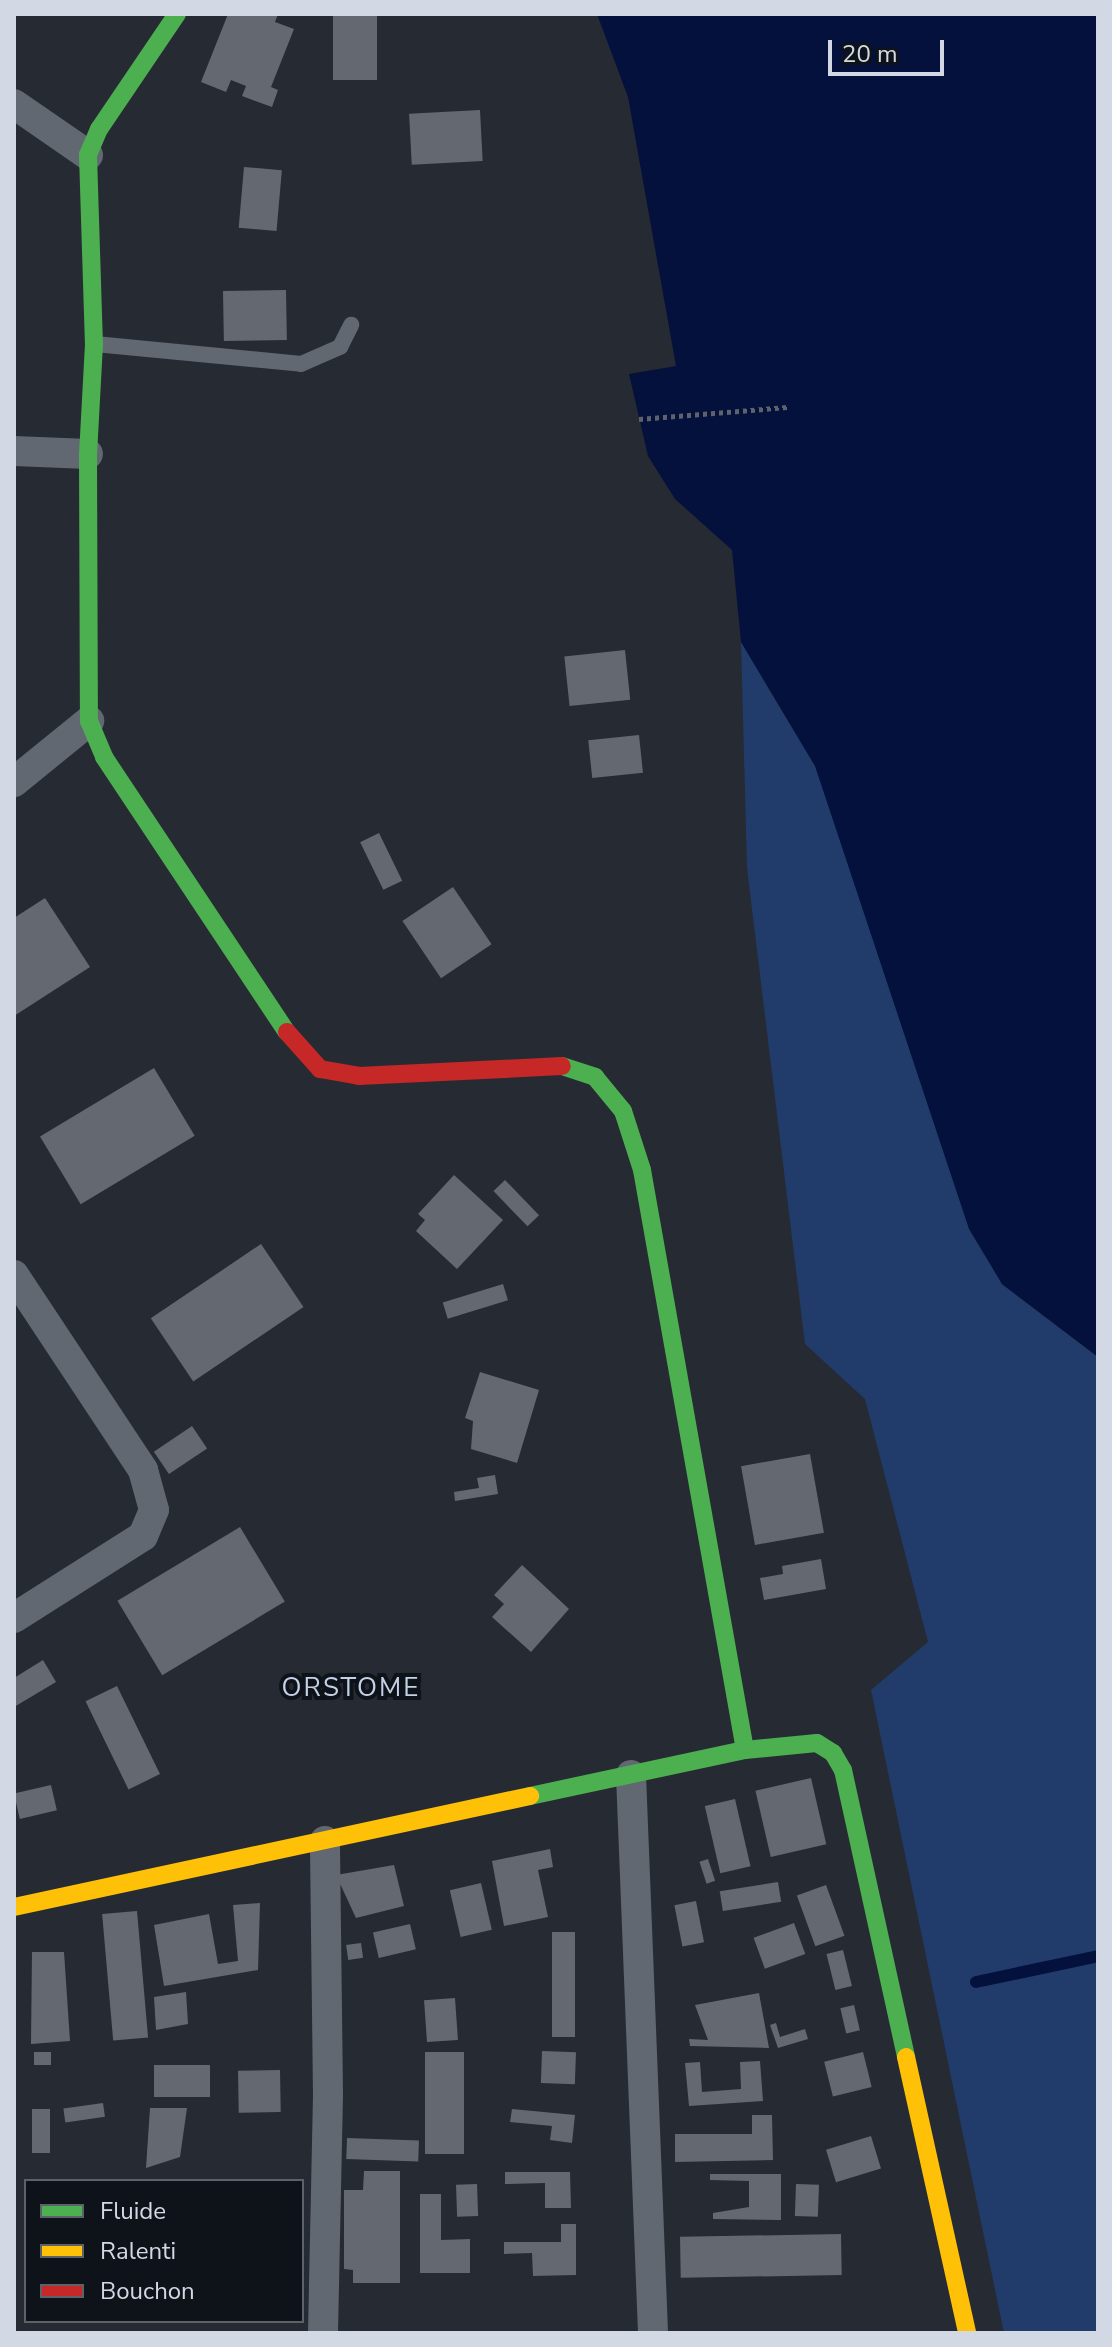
<!DOCTYPE html>
<style>
body{margin:0}
#map{position:relative;width:1112px;height:2347px;overflow:hidden;background:#262a33;font-family:"Nunito Sans",sans-serif}
div>[style]{position:absolute}
[style*='--x']{left:calc(var(--x)*1px);top:calc(var(--y)*1px);width:calc(var(--w)*1px);rotate:calc(var(--a)*1deg)}
.green>*{inset:0;background:#213c6a}
.water>*{inset:0;background:#03113c}
.stream>*{height:12px;margin:-6px;padding:0 6px;transform-origin:6px;border-radius:6px;background:#03113c}
.building>*{inset:0;background:#646971;transform-origin:0 0}
.path>*{height:5px;margin-top:-2.5px;transform-origin:0;background:repeating-linear-gradient(90deg,#5d626b 0 4px,transparent 0 8px)}
.lane>*{height:16px;margin:-8px;padding:0 8px;transform-origin:8px;border-radius:8px;background:#626872}
.street>*{height:30px;margin:-15px;padding:0 15px;transform-origin:15px;border-radius:15px;background:#626872}
.fast>*{height:18px;margin:-9px;padding:0 9px;transform-origin:9px;border-radius:9px;background:#4caf50}
.slow>*{height:18px;margin:-9px;padding:0 9px;transform-origin:9px;border-radius:9px;background:#ffc107}
.jam>*{height:18px;margin:-9px;padding:0 9px;transform-origin:9px;border-radius:9px;background:#c62828}
span{translate:-50% -50%;white-space:nowrap;text-align:center;line-height:1.15;-webkit-text-stroke:8px #0e1219;paint-order:stroke}
.neighbourhood-label{font-size:26px;color:#c3d0e5;letter-spacing:2px}
.frame{position:absolute;inset:0;border:16px solid #d3d9e4;pointer-events:none}
.legend{position:absolute;left:24px;top:2179px;width:280px;height:144px;box-sizing:border-box;background:#0e1219;border:2px solid #5d626a;margin:0;padding:10px 14px;list-style:none;font-size:24px;color:#d3d9e4}
.legend li{display:flex;align-items:center;gap:16px;height:40px}
.legend b{width:40px;border:2px solid #5d626a}
.scale{position:absolute;left:828px;top:40px;width:116px;height:36px;box-sizing:border-box;border:4px solid #d3d9e4;border-top:0;padding-left:10px;font-size:24px;line-height:28px;white-space:nowrap;color:#d3d9e4;-webkit-text-stroke:6px #0e1219;paint-order:stroke}
</style>
<div id="map">
<div class="green">
<i style="clip-path:polygon(741px 642px,815px 766px,1002px 1284px,1098px 1357px,1098px 2333px,1004px 2333px,871px 1690px,928px 1642px,865px 1399px,805px 1344px,747px 868px)"></i>
</div>
<div class="water">
<i style="clip-path:polygon(597px 14px,1098px 14px,1098px 1357px,1002px 1284px,969px 1229px,815px 766px,741px 642px,732px 550px,675px 499px,648px 456px,629px 374px,676px 366px,628px 97px)"></i>
</div>
<div class="stream">
<i style="--x:976;--y:1982;--w:125;--a:-12"></i>
</div>
<div class="building">
<i style="clip-path:polygon(228px 14px,278px 14px,275px 22px,294px 29px,271px 87px,278px 90px,272px 107px,242px 96px,246px 86px,231px 80px,226px 92px,201px 82px)"></i>
<i style="left:333px;top:14px;width:44px;height:66px"></i>
<i style="left:480px;top:110px;width:51px;height:71px;rotate:87deg"></i>
<i style="left:244px;top:167px;width:38px;height:61px;rotate:5deg"></i>
<i style="left:286px;top:290px;width:50px;height:63px;rotate:89deg"></i>
<i style="left:625px;top:650px;width:50px;height:61px;rotate:84deg"></i>
<i style="left:639px;top:735px;width:38px;height:51px;rotate:84deg"></i>
<i style="left:379px;top:833px;width:53px;height:21px;rotate:64deg"></i>
<i style="left:453px;top:887px;width:69px;height:61px;rotate:56deg"></i>
<i style="clip-path:polygon(45px 898px,90px 967px,14px 1016px,14px 918px)"></i>
<i style="left:154px;top:1068px;width:79px;height:133px;rotate:59deg"></i>
<i style="clip-path:polygon(454px 1175px,503px 1220px,457px 1269px,416px 1231px,425px 1220px,418px 1214px)"></i>
<i style="left:505px;top:1180px;width:49px;height:16px;rotate:46deg"></i>
<i style="left:261px;top:1244px;width:76px;height:133px;rotate:56deg"></i>
<i style="left:503px;top:1284px;width:17px;height:63px;rotate:73deg"></i>
<i style="clip-path:polygon(480px 1372px,539px 1390px,517px 1463px,471px 1449px,473px 1421px,465px 1418px)"></i>
<i style="left:192px;top:1426px;width:27px;height:46px;rotate:56deg"></i>
<i style="left:810px;top:1454px;width:80px;height:70px;rotate:80deg"></i>
<i style="clip-path:polygon(495px 1475px,498px 1494px,455px 1501px,454px 1492px,479px 1488px,477px 1478px)"></i>
<i style="left:240px;top:1527px;width:87px;height:143px;rotate:59deg"></i>
<i style="clip-path:polygon(821px 1559px,826px 1589px,764px 1600px,760px 1578px,783px 1574px,782px 1566px)"></i>
<i style="clip-path:polygon(522px 1565px,569px 1609px,531px 1652px,492px 1617px,504px 1604px,494px 1595px)"></i>
<i style="clip-path:polygon(43px 1660px,56px 1682px,14px 1707px,14px 1678px)"></i>
<i style="left:117px;top:1686px;width:98px;height:35px;rotate:64deg"></i>
<i style="left:811px;top:1778px;width:68px;height:57px;rotate:77deg"></i>
<i style="left:51px;top:1785px;width:26px;height:38px;rotate:77deg"></i>
<i style="left:735px;top:1799px;width:69px;height:31px;rotate:77deg"></i>
<i style="clip-path:polygon(550px 1849px,553px 1867px,538px 1870px,548px 1917px,504px 1926px,492px 1861px)"></i>
<i style="left:708px;top:1859px;width:23px;height:9px;rotate:72deg"></i>
<i style="clip-path:polygon(394px 1865px,404px 1906px,356px 1918px,336px 1875px)"></i>
<i style="left:778px;top:1882px;width:20px;height:59px;rotate:81deg"></i>
<i style="left:481px;top:1883px;width:48px;height:32px;rotate:77deg"></i>
<i style="left:826px;top:1885px;width:54px;height:31px;rotate:70deg"></i>
<i style="left:696px;top:1901px;width:42px;height:22px;rotate:79deg"></i>
<i style="clip-path:polygon(260px 1903px,258px 1970px,164px 1986px,154px 1925px,209px 1914px,218px 1964px,238px 1961px,233px 1905px)"></i>
<i style="left:137px;top:1911px;width:127px;height:35px;rotate:85deg"></i>
<i style="left:794px;top:1923px;width:33px;height:43px;rotate:70deg"></i>
<i style="left:410px;top:1924px;width:26px;height:38px;rotate:77deg"></i>
<i style="left:552px;top:1932px;width:23px;height:105px"></i>
<i style="left:361px;top:1943px;width:15px;height:15px;rotate:82deg"></i>
<i style="left:843px;top:1950px;width:37px;height:17px;rotate:76deg"></i>
<i style="clip-path:polygon(32px 1952px,64px 1952px,70px 2041px,31px 2044px)"></i>
<i style="clip-path:polygon(186px 1992px,188px 2024px,156px 2030px,154px 1997px)"></i>
<i style="clip-path:polygon(759px 1993px,769px 2048px,690px 2046px,689px 2039px,708px 2040px,695px 2005px)"></i>
<i style="left:455px;top:1998px;width:42px;height:31px;rotate:86deg"></i>
<i style="left:854px;top:2005px;width:26px;height:14px;rotate:77deg"></i>
<i style="clip-path:polygon(776px 2023px,780px 2037px,805px 2029px,808px 2039px,778px 2048px,770px 2025px)"></i>
<i style="left:542px;top:2051px;width:34px;height:32px;rotate:2deg"></i>
<i style="left:34px;top:2052px;width:17px;height:13px"></i>
<i style="left:425px;top:2052px;width:39px;height:102px"></i>
<i style="left:863px;top:2052px;width:36px;height:40px;rotate:76deg"></i>
<i style="clip-path:polygon(760px 2061px,763px 2101px,689px 2106px,685px 2063px,700px 2062px,702px 2092px,741px 2089px,740px 2062px)"></i>
<i style="left:154px;top:2065px;width:56px;height:32px"></i>
<i style="left:280px;top:2070px;width:42px;height:42px;rotate:89deg"></i>
<i style="left:103px;top:2103px;width:14px;height:40px;rotate:82deg"></i>
<i style="clip-path:polygon(150px 2108px,187px 2108px,180px 2157px,146px 2168px)"></i>
<i style="left:32px;top:2109px;width:18px;height:44px"></i>
<i style="clip-path:polygon(512px 2109px,575px 2115px,572px 2143px,550px 2140px,552px 2126px,510px 2122px)"></i>
<i style="clip-path:polygon(752px 2115px,772px 2115px,773px 2160px,675px 2162px,675px 2134px,752px 2134px)"></i>
<i style="left:871px;top:2136px;width:34px;height:47px;rotate:73deg"></i>
<i style="left:347px;top:2138px;width:72px;height:21px;rotate:2deg"></i>
<i style="clip-path:polygon(364px 2171px,400px 2171px,400px 2283px,353px 2283px,353px 2270px,344px 2269px,344px 2190px,363px 2190px)"></i>
<i style="clip-path:polygon(505px 2172px,570px 2172px,571px 2208px,545px 2208px,545px 2183px,505px 2184px)"></i>
<i style="clip-path:polygon(710px 2174px,781px 2174px,781px 2220px,713px 2219px,713px 2213px,749px 2207px,749px 2181px,710px 2180px)"></i>
<i style="left:477px;top:2184px;width:32px;height:21px;rotate:88deg"></i>
<i style="left:796px;top:2184px;width:23px;height:32px;rotate:2deg"></i>
<i style="clip-path:polygon(420px 2194px,441px 2194px,441px 2240px,470px 2239px,470px 2273px,420px 2273px)"></i>
<i style="clip-path:polygon(561px 2224px,576px 2224px,576px 2275px,533px 2276px,532px 2253px,504px 2254px,504px 2242px,561px 2242px)"></i>
<i style="left:841px;top:2234px;width:41px;height:161px;rotate:89deg"></i>
</div>
<div class="path">
<i style="--x:639;--y:419;--w:149;--a:-4.6"></i>
</div>
<div class="lane">
<i style="--x:95;--y:344;--w:207;--a:5.5"></i>
<i style="--x:301;--y:364;--w:43;--a:-23.6"></i>
<i style="--x:340;--y:347;--w:25;--a:-63"></i>
</div>
<div class="street">
<i style="--x:14;--y:104;--w:90;--a:34.6"></i>
<i style="--x:14;--y:451;--w:74;--a:2.3"></i>
<i style="--x:14;--y:782;--w:97;--a:-39.1"></i>
<i style="--x:14;--y:1275;--w:234;--a:56.5"></i>
<i style="--x:143;--y:1470;--w:41;--a:74.6"></i>
<i style="--x:154;--y:1510;--w:28;--a:113"></i>
<i style="--x:143;--y:1536;--w:153;--a:147.6"></i>
<i style="--x:631;--y:1775;--w:558;--a:87.74"></i>
<i style="--x:323;--y:2333;--w:239;--a:-88.8"></i>
<i style="--x:328;--y:2094;--w:253;--a:-90.7"></i>
</div>
<div class="fast">
<i style="--x:177;--y:14;--w:139;--a:124.1"></i>
<i style="--x:99;--y:129;--w:28;--a:113"></i>
<i style="--x:88;--y:155;--w:189;--a:88.2"></i>
<i style="--x:94;--y:344;--w:110;--a:93.1"></i>
<i style="--x:88;--y:454;--w:267;--a:89.8"></i>
<i style="--x:89;--y:721;--w:39;--a:67"></i>
<i style="--x:104;--y:757;--w:330;--a:56.4"></i>
<i style="--x:562;--y:1066;--w:35;--a:18"></i>
<i style="--x:595;--y:1077;--w:44;--a:50.5"></i>
<i style="--x:623;--y:1111;--w:62;--a:72.1"></i>
<i style="--x:642;--y:1170;--w:589;--a:79.93"></i>
<i style="--x:530;--y:1796;--w:220;--a:-12.1"></i>
<i style="--x:745;--y:1750;--w:72;--a:-5.6"></i>
<i style="--x:817;--y:1743;--w:19;--a:32"></i>
<i style="--x:833;--y:1753;--w:20;--a:60"></i>
<i style="--x:843;--y:1770;--w:294;--a:77.6"></i>
</div>
<div class="slow">
<i style="--x:14;--y:1907;--w:528;--a:-12.14"></i>
<i style="--x:906;--y:2057;--w:283;--a:77.5"></i>
</div>
<div class="jam">
<i style="--x:287;--y:1032;--w:50;--a:48.3"></i>
<i style="--x:320;--y:1069;--w:40;--a:10"></i>
<i style="--x:359;--y:1076;--w:203;--a:-2.8"></i>
</div>
<div class="neighbourhood-label">
<span style="left:351px;top:1688px">ORSTOME</span>
</div>
<div class="frame"></div>
<ul class="legend">
<li><b style="height:10px;background:#4caf50"></b>Fluide</li>
<li><b style="height:10px;background:#ffc107"></b>Ralenti</li>
<li><b style="height:10px;background:#c62828"></b>Bouchon</li>
</ul>
<div class="scale">20 m</div>
</div>
